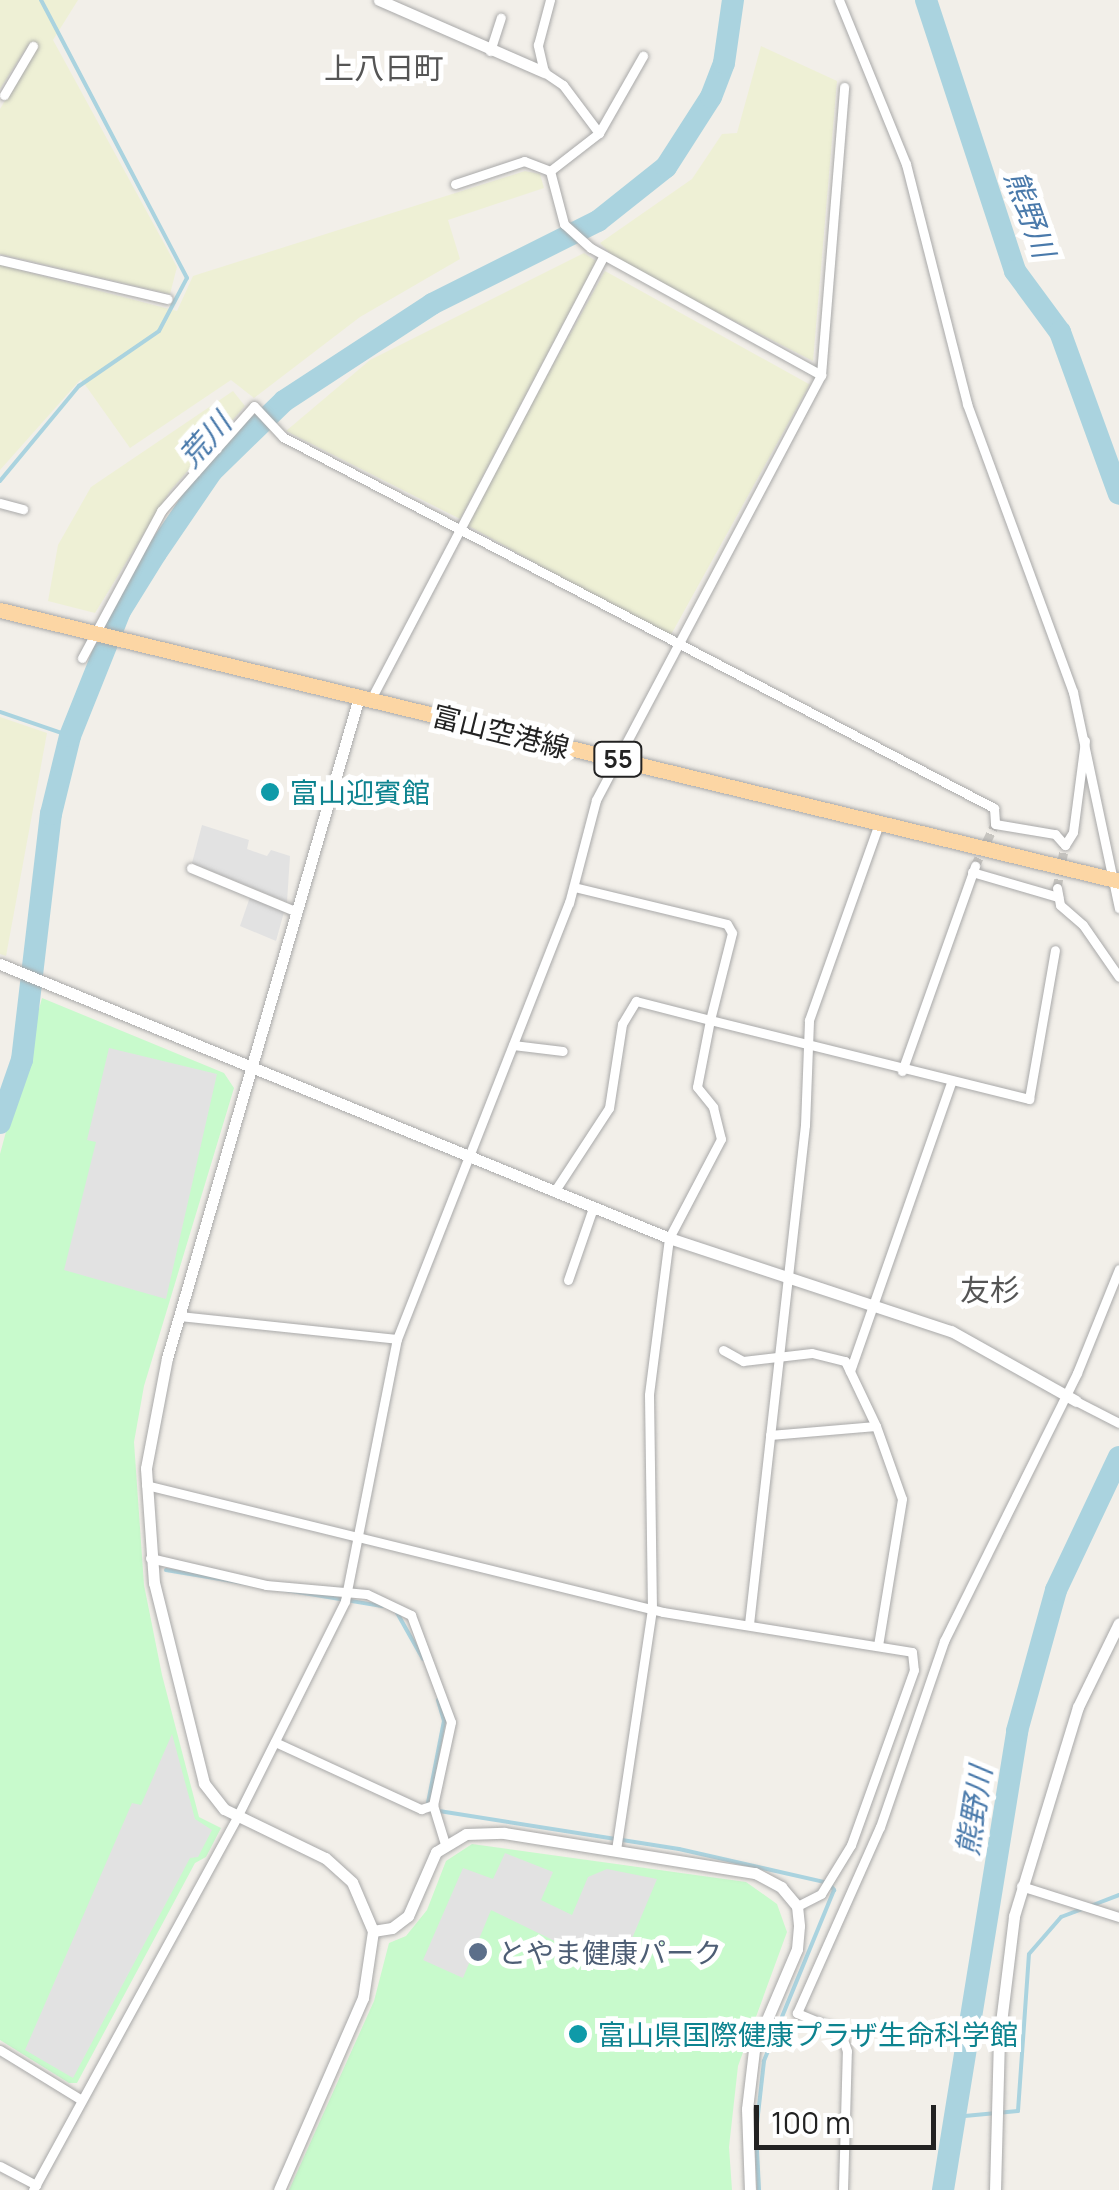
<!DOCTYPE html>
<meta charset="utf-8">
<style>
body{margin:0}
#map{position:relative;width:1119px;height:2190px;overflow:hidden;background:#f2efe9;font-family:Manrope,"Noto Sans JP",sans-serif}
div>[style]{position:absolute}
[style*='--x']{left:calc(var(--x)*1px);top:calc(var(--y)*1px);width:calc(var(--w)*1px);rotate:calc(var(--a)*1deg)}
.farmland>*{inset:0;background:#eef0d5;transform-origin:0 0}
.park>*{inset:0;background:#c8facc}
.parking>*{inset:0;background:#e2e2e2}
.stream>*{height:4px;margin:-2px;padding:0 2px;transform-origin:2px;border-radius:2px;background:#aad3df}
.river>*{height:22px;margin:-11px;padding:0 11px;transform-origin:11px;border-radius:11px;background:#aad3df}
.minor-tunnel>*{height:9px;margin-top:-4.5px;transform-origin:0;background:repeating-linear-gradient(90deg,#c8c6c1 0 9px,transparent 0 13.5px)}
.roads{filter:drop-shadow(0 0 2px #a9a9a9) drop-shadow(0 0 2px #a9a9a9)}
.minor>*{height:9px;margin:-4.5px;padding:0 4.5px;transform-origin:4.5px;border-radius:4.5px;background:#fff}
.tertiary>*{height:11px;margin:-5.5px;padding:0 5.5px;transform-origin:5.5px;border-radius:5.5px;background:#fff}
.primary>*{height:15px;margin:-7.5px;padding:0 7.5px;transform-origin:7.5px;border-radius:7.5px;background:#fcd6a4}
.dots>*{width:28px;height:28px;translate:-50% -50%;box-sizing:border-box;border:5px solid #fff;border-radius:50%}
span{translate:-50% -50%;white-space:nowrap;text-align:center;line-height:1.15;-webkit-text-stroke:10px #fff;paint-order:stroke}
.shield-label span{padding:2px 8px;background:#fff;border:2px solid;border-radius:8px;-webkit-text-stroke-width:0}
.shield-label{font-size:25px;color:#222;font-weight:700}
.street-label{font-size:28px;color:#222}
.culture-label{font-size:28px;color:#0d838f}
.left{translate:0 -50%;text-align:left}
.service-label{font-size:28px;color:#4e5e75}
.neighbourhood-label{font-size:30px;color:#555}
.water-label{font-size:30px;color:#4a7aab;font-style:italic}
.scale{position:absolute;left:754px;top:2105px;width:182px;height:45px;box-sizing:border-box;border:5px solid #222;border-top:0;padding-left:12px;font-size:30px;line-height:35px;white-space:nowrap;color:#222;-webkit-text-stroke:8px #fff;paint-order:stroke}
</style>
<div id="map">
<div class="farmland">
<i style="clip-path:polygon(0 0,78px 0,53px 40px,177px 267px,170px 294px,0 254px,0 109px,38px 45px,30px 42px,0 89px)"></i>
<i style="clip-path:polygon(761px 46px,837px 81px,813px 361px,620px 263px,600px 243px,692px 179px,722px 134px,737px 133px)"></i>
<i style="clip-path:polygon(525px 171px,540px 174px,544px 188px,448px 220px,460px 259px,360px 317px,254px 398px,231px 380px,130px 448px,81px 379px,0 470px,0 265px,177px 311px,193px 276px)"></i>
<i style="clip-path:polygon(584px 253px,596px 261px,460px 519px,286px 431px,370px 360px)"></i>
<i style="left:605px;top:271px;width:234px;height:289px;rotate:29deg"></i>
<i style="clip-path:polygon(233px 391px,245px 406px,170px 491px,95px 613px,48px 601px,58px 545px,91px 487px)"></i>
<i style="clip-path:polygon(0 717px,47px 733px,6px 956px,0 954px)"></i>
</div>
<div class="park">
<i style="clip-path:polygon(42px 998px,224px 1073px,234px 1088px,144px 1386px,134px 1442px,144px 1585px,162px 1675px,199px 1817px,221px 1828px,206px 1857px,195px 1863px,77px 2083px,69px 2083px,0 2040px,0 1154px)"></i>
<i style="clip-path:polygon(472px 1844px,746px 1882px,777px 1904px,787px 1932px,738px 2066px,729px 2147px,732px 2190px,289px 2190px,374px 2001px,389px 1943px,406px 1936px,427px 1910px,446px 1861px)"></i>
</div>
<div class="parking">
<i style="clip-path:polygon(202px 825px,249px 840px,247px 849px,267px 856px,271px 850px,290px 856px,287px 902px,192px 863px)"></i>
<i style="clip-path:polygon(250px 897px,284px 912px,276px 941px,240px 926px)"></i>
<i style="clip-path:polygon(109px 1048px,217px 1074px,166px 1299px,64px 1270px,96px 1142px,87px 1140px)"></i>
<i style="clip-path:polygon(172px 1734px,195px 1819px,212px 1830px,198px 1857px,190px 1858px,73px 2078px,25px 2050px,132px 1803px,141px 1805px)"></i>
<i style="clip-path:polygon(505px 1853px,553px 1872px,541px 1900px,572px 1915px,588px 1877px,607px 1869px,657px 1879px,626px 1953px,569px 1948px,491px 1910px,463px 1978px,423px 1960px,463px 1868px,493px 1879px)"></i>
</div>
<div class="stream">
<i style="--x:0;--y:481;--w:124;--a:-50.3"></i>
<i style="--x:79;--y:386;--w:97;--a:-34.5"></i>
<i style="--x:159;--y:331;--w:60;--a:-62.2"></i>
<i style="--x:187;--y:278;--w:314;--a:-117.7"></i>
<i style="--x:0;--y:712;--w:74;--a:18.9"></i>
<i style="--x:166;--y:1570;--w:219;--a:9.5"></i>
<i style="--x:396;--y:1611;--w:55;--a:60.6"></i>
<i style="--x:428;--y:1803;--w:84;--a:-79"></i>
<i style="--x:444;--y:1721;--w:22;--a:-106"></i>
<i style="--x:439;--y:1811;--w:243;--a:9"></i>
<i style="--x:679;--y:1849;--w:154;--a:12.8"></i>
<i style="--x:829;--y:1883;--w:9;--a:54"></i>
<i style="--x:834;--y:1890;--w:185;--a:112.3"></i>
<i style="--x:764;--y:2061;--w:71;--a:96.4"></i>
<i style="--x:756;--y:2132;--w:58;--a:87"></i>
<i style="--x:1093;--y:1905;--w:28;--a:-21"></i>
<i style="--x:954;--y:2117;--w:64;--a:-5.4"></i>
<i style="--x:1018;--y:2111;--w:157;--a:-86"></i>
<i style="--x:1029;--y:1954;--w:49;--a:-49.1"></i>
<i style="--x:1061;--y:1917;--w:25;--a:-21"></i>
</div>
<div class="river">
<i style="--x:926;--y:0;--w:285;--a:71.8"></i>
<i style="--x:1015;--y:271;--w:76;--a:53.6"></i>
<i style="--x:1060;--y:332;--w:172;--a:70"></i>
<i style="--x:0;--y:1123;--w:67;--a:-70.8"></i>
<i style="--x:22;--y:1060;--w:248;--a:-83.3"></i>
<i style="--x:51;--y:814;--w:80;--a:-76.3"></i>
<i style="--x:70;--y:736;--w:135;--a:-68.2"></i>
<i style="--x:120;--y:611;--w:68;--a:-58.2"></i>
<i style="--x:156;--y:553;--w:99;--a:-55.7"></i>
<i style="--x:212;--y:471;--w:100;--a:-44.2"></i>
<i style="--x:284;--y:401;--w:177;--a:-33.2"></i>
<i style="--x:432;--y:304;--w:186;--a:-26.6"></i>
<i style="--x:598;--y:221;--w:87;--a:-38.5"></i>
<i style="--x:666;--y:167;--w:83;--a:-57.3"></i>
<i style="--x:711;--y:97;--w:36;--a:-69"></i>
<i style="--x:724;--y:63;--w:64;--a:-81.9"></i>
<i style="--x:943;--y:2190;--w:465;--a:-80.8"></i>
<i style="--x:1017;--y:1731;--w:146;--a:-74.5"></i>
<i style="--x:1056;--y:1590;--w:147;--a:-64.7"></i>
</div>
<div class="minor-tunnel">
<i style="--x:975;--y:866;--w:47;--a:-64.5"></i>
<i style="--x:1057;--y:888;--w:44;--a:-79.5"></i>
</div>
<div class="roads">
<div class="minor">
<i style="--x:839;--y:0;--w:177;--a:67.8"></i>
<i style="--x:906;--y:164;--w:248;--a:75.7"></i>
<i style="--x:967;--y:404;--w:307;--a:69.8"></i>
<i style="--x:1073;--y:692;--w:221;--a:78"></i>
<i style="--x:490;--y:51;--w:35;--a:-72"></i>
<i style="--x:4;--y:95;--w:57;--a:-59.4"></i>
<i style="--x:599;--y:133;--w:89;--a:-60.3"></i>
<i style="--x:550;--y:171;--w:55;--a:75.2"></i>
<i style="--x:564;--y:224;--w:36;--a:42"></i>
<i style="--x:591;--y:248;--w:263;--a:28.9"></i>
<i style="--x:550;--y:171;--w:62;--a:-37.8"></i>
<i style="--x:599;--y:133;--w:60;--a:-126.9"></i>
<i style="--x:563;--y:85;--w:23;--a:-146"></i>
<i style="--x:544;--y:72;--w:28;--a:-103"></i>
<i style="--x:538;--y:45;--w:47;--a:-75.1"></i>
<i style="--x:455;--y:184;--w:73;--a:-18.4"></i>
<i style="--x:524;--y:161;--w:28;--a:21"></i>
<i style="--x:0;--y:260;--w:172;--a:13.1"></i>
<i style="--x:0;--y:503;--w:24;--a:15"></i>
<i style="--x:82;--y:658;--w:167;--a:-61.7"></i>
<i style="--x:161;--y:511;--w:140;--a:-48.5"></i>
<i style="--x:254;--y:406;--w:42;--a:46.9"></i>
<i style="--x:283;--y:437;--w:802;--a:27.56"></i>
<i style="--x:994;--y:808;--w:16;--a:86"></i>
<i style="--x:995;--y:824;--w:61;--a:9.5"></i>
<i style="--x:1055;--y:834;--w:15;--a:48"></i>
<i style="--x:1065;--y:845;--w:15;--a:-58"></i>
<i style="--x:1073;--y:832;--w:92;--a:-82.5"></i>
<i style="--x:371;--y:699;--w:499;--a:-62.3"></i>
<i style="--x:191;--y:868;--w:115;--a:22.5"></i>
<i style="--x:972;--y:872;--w:90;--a:16.2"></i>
<i style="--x:574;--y:887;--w:157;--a:13.6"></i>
<i style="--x:727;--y:924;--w:10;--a:61"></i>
<i style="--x:732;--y:933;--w:90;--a:104.2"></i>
<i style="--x:710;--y:1020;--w:329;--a:13.9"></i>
<i style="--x:1029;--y:1099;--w:151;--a:-80.1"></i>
<i style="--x:1057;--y:888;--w:17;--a:80"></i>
<i style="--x:1060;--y:905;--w:30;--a:41"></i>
<i style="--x:1083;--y:925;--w:63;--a:55.3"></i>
<i style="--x:513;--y:1045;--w:50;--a:6.8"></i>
<i style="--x:902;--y:1071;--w:218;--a:-70.4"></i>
<i style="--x:554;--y:1192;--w:100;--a:-56.8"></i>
<i style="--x:609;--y:1108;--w:85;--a:-81.2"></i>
<i style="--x:622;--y:1024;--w:27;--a:-59"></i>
<i style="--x:636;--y:1001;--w:76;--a:14.4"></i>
<i style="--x:710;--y:1020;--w:68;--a:101"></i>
<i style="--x:697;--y:1087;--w:26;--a:51"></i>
<i style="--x:713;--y:1107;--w:33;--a:76"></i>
<i style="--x:721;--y:1139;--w:112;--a:117.7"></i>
<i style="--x:669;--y:1238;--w:158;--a:97.3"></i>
<i style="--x:649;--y:1395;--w:214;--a:89.2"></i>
<i style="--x:652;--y:1609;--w:244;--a:98.5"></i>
<i style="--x:568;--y:1280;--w:76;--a:-70.9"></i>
<i style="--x:179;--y:1316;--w:219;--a:6"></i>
<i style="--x:723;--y:1350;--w:23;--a:29"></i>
<i style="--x:743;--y:1361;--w:69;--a:-6.6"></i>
<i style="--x:812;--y:1353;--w:34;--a:14"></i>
<i style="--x:845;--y:1361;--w:72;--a:64.5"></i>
<i style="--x:850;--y:1371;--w:305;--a:-70.7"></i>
<i style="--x:1076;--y:1401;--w:48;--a:27.1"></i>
<i style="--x:770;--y:1435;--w:106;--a:-4.9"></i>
<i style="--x:876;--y:1426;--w:77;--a:70.4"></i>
<i style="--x:902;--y:1499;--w:149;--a:99.3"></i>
<i style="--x:146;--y:1485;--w:532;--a:13.8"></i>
<i style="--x:663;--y:1612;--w:252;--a:9.1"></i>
<i style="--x:912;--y:1652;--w:18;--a:84"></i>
<i style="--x:914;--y:1670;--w:186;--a:109.8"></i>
<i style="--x:851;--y:1845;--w:57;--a:121.5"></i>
<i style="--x:821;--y:1894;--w:27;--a:153"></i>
<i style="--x:150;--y:1558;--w:119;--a:13.1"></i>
<i style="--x:266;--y:1585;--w:101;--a:5.1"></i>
<i style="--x:367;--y:1594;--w:49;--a:25.5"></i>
<i style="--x:411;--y:1615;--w:114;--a:69.5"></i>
<i style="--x:451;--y:1722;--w:85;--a:102.2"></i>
<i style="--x:749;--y:1624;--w:502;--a:-83.6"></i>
<i style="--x:805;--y:1125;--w:105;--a:-87.8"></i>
<i style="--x:809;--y:1020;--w:209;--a:-70.4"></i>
<i style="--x:275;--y:1742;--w:161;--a:24.7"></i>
<i style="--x:421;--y:1809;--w:13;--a:-18"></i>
<i style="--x:433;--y:1805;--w:41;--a:72.9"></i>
<i style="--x:1021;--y:1886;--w:103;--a:17.6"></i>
<i style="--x:0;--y:2050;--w:94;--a:31.5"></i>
<i style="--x:0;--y:2166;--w:41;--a:27.8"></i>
<i style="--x:33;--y:2190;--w:425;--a:-61.3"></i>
<i style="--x:237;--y:1817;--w:241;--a:-63.4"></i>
<i style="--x:345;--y:1601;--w:267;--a:-78.8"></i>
<i style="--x:397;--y:1339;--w:469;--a:-68.5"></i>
<i style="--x:569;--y:903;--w:106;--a:-75.3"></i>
<i style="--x:596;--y:800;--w:481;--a:-62.1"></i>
<i style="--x:821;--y:375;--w:289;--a:-85.4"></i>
<i style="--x:843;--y:2190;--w:139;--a:-88.4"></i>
<i style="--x:847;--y:2051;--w:21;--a:-109"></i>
<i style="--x:840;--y:2031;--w:47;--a:-157.3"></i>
<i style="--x:797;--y:2013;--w:204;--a:-66"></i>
<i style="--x:880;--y:1827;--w:197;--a:-71"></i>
<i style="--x:944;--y:1641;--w:299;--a:-63.6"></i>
<i style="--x:1077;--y:1373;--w:112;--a:-68"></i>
</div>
<div class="tertiary">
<i style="--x:379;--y:0;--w:180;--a:23.6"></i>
<i style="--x:0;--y:964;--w:723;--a:22.27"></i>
<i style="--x:669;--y:1238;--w:297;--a:18.3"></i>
<i style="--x:951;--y:1331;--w:143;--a:29.2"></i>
<i style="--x:373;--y:1931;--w:19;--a:-9"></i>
<i style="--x:392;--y:1928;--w:20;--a:-37"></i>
<i style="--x:408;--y:1916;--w:70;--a:-66.4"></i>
<i style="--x:436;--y:1852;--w:35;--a:-31"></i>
<i style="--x:466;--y:1834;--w:38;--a:-2"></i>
<i style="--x:504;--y:1833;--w:254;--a:9.1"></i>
<i style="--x:755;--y:1873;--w:30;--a:28"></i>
<i style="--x:781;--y:1887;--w:25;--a:50"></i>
<i style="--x:797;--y:1906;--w:20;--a:84"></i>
<i style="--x:799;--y:1926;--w:23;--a:95"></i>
<i style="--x:797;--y:1949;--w:110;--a:113.1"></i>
<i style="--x:754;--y:2050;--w:59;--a:96.8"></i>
<i style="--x:747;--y:2109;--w:81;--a:87.9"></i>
<i style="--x:279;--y:2190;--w:210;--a:-66.4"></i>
<i style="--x:363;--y:1998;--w:68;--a:-81.5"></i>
<i style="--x:373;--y:1931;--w:53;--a:-113.2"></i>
<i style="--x:352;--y:1882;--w:36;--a:-138"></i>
<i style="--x:325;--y:1858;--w:112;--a:-154.1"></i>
<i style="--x:224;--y:1809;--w:33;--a:-128"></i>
<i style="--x:204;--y:1783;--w:206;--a:-104"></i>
<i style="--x:154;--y:1583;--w:115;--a:-94"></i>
<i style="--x:146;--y:1468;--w:112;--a:-79.2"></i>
<i style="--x:167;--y:1358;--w:688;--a:-73.8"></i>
<i style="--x:995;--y:2190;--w:151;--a:-88.5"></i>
<i style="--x:999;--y:2039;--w:124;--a:-83"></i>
<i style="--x:1014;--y:1916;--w:219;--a:-73"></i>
<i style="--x:1078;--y:1707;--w:93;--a:-64"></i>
</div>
<div class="primary">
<i style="--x:0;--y:610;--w:1151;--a:13.61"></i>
</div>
</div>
<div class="dots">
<i style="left:270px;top:792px;background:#0f9aa8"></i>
<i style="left:478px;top:1952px;background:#5c6f8a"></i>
<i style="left:578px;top:2034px;background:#0f9aa8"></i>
</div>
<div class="shield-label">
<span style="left:618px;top:759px">55</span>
</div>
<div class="street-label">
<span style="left:501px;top:731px;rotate:14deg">富山空港線</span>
</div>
<div class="culture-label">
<span class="left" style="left:290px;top:792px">富山迎賓館</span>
<span class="left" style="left:598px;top:2034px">富山県国際健康プラザ生命科学館</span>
</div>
<div class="service-label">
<span class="left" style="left:498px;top:1952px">とやま健康パーク</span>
</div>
<div class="neighbourhood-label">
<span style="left:384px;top:68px">上八日町</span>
<span style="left:990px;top:1290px">友杉</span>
</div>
<div class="water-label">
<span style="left:1030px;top:214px;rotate:70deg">熊野川</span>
<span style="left:205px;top:440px;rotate:-48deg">荒川</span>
<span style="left:974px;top:1811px;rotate:-81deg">熊野川</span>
</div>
<div class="scale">100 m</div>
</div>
